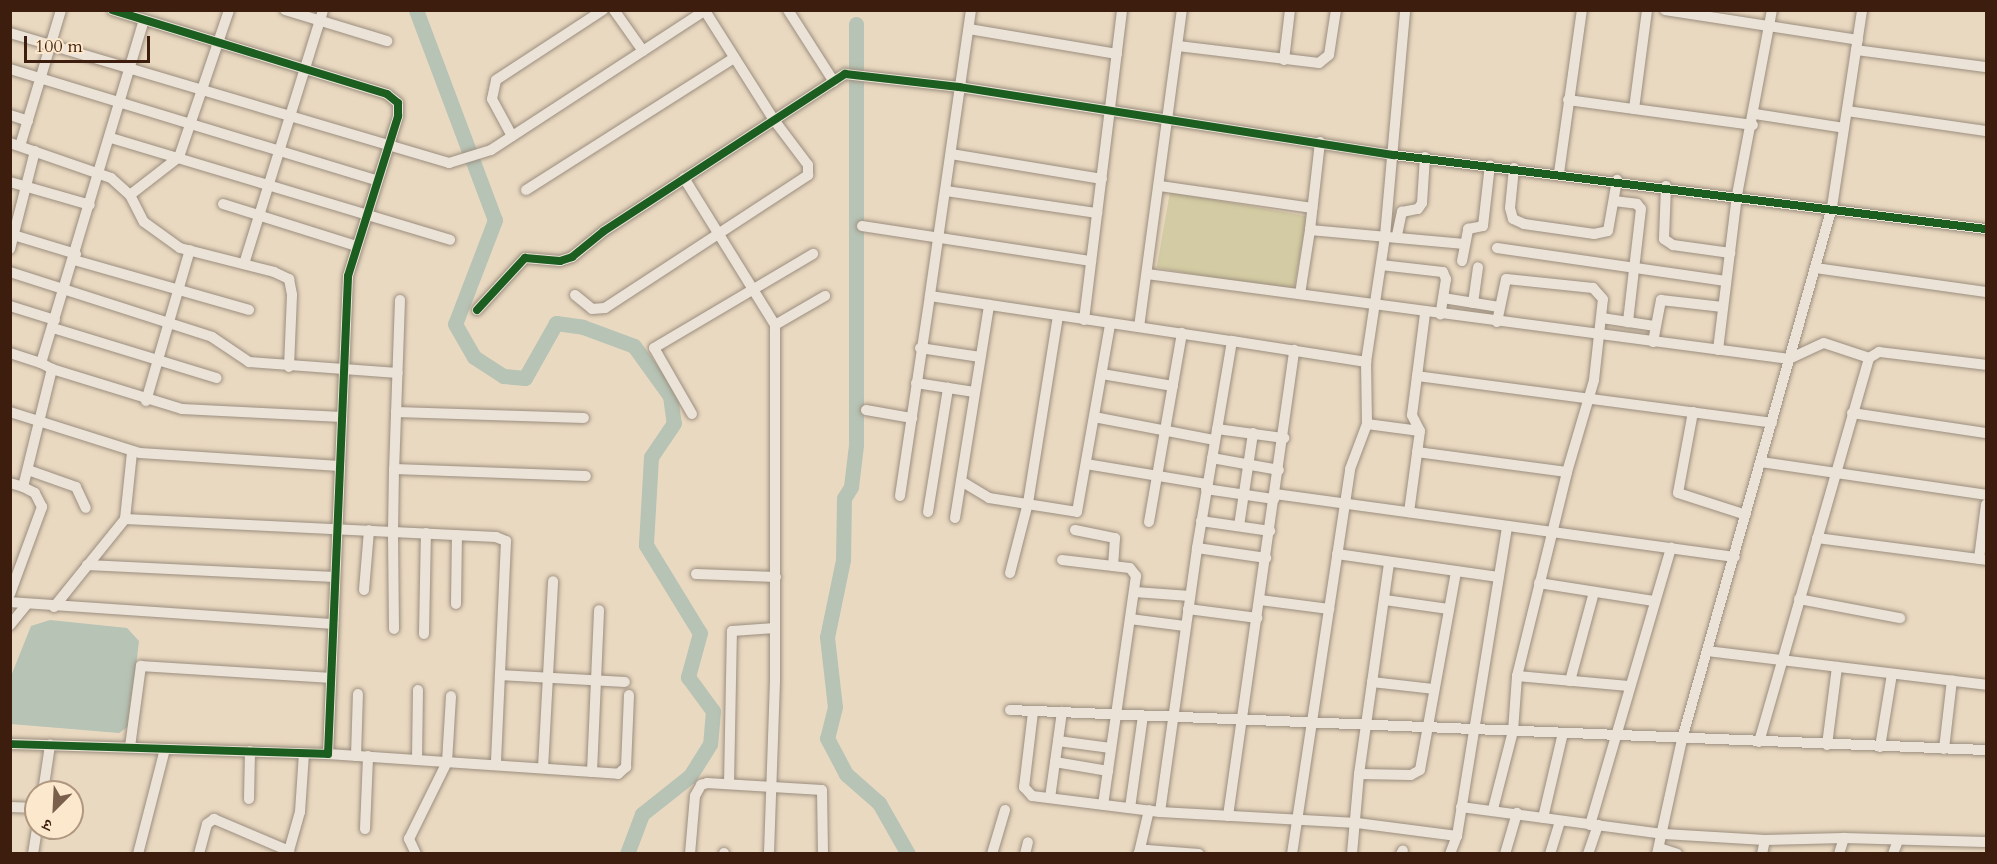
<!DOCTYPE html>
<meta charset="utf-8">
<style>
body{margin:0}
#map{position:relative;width:1997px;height:864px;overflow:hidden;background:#ead9c1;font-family:Cardo,"Noto Serif Devanagari",serif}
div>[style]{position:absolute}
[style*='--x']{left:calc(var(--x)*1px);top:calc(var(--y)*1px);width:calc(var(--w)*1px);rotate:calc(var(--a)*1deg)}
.green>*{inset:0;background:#d3cba3;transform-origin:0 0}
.water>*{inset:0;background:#b6c3b5}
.river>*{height:15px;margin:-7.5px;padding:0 7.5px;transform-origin:7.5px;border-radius:7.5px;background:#b6c3b5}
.roads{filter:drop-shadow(0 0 2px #9b8e7e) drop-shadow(0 0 2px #9b8e7e)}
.minor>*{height:10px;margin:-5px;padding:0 5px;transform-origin:5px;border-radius:5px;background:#ece3d8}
.cycleway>*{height:8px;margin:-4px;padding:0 4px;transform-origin:4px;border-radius:4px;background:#1b5e20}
span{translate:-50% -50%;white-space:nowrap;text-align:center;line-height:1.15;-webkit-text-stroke:5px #fce8cc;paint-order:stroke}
.frame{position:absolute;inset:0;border:12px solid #3d1e0e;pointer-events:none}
.north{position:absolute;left:24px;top:780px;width:60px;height:60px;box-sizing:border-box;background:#fce8cc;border:2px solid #b09780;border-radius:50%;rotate:204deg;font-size:16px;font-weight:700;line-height:24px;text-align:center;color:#3d1e0e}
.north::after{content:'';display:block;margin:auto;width:21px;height:27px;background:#7a5f4d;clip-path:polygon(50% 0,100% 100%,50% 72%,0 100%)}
.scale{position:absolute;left:24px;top:36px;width:126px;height:27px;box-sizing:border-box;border:3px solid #3d1e0e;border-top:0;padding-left:8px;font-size:18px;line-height:21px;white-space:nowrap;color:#3d1e0e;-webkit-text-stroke:4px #fce8cc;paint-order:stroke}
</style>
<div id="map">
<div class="green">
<i style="left:1170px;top:192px;width:139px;height:77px;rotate:10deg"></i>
</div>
<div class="water">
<i style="clip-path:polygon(50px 620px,127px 628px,139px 641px,129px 726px,119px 733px,11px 724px,11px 676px,31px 626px)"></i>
</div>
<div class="river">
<i style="--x:416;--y:10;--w:224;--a:69.4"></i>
<i style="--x:495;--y:220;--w:111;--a:111"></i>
<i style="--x:455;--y:324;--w:38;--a:60"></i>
<i style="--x:474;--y:357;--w:35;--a:33"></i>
<i style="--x:503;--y:376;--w:22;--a:5"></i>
<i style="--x:525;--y:378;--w:63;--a:-60.6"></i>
<i style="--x:556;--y:323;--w:27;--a:8"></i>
<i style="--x:583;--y:327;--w:54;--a:20.4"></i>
<i style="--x:634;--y:346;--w:62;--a:54.2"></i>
<i style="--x:670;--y:396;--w:27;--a:82"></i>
<i style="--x:674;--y:423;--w:41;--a:124.1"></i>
<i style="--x:651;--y:457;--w:88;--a:93.3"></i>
<i style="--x:646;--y:545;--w:103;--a:58.5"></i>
<i style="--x:700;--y:633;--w:46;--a:105.3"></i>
<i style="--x:688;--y:677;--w:42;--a:53.7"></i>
<i style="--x:713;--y:711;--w:33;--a:95"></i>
<i style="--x:710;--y:744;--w:38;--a:122"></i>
<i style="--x:690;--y:776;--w:61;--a:141.6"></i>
<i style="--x:642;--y:814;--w:43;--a:110.6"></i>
<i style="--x:856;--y:24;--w:421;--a:90"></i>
<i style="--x:856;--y:445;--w:42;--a:96.8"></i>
<i style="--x:851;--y:487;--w:13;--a:122"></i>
<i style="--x:844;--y:498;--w:62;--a:90.9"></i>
<i style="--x:843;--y:560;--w:79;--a:101.7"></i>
<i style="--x:827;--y:637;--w:70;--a:83.5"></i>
<i style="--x:835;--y:707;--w:32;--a:104"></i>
<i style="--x:827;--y:738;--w:41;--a:62.2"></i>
<i style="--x:846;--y:774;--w:44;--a:41.3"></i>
<i style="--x:879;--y:803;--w:59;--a:60.4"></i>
</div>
<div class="roads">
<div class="minor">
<i style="--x:285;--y:10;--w:107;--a:16.9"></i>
<i style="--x:614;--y:10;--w:50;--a:54.7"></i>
<i style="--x:788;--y:10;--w:85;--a:57.4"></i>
<i style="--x:971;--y:10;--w:289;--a:98.2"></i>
<i style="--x:930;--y:296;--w:305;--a:8.5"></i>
<i style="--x:1665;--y:10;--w:195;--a:8.8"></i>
<i style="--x:969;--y:29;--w:150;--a:9.6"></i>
<i style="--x:10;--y:33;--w:458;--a:16.5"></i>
<i style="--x:449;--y:163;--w:44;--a:-17.2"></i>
<i style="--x:491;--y:150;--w:257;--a:-33.1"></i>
<i style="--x:1178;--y:46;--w:142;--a:6.9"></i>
<i style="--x:1319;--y:63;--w:13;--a:-39"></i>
<i style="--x:1329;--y:55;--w:46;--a:-81.2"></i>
<i style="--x:1856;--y:50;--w:131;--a:7.5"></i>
<i style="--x:1284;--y:60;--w:50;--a:-83.2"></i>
<i style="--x:10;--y:69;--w:382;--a:16.9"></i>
<i style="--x:1568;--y:100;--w:67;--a:7.8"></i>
<i style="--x:1634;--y:109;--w:100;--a:-82.5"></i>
<i style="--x:1634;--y:109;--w:120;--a:7.7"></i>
<i style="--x:1847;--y:111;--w:140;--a:8.2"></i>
<i style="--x:1755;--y:114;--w:90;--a:8.9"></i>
<i style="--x:10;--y:115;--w:19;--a:18"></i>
<i style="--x:512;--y:136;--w:42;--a:-118.4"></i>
<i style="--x:492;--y:99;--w:19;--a:-78"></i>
<i style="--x:496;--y:80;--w:128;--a:-33.2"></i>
<i style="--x:111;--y:138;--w:354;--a:16.7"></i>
<i style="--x:1320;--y:142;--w:89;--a:96.5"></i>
<i style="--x:1310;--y:230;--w:155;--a:5.2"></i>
<i style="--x:10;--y:143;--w:107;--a:19.1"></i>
<i style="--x:111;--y:178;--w:25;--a:42"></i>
<i style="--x:130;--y:195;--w:30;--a:63"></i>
<i style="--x:144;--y:222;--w:44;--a:35.8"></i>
<i style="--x:180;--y:248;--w:97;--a:14.3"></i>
<i style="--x:274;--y:272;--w:17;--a:25"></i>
<i style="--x:289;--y:279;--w:16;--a:79"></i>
<i style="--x:292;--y:295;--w:72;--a:92.4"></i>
<i style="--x:20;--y:146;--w:142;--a:-73.2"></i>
<i style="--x:951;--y:154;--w:153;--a:9.4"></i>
<i style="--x:1514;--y:168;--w:40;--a:95.7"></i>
<i style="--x:1510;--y:208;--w:11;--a:75"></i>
<i style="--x:1513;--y:219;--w:12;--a:24"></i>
<i style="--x:1524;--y:224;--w:71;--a:8.1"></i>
<i style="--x:1594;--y:234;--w:14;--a:-12"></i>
<i style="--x:1608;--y:231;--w:52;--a:-80"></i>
<i style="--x:1559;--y:173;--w:165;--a:-82"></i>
<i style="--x:684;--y:178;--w:173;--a:58.2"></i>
<i style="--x:775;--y:325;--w:356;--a:90"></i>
<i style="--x:775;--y:681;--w:173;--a:92"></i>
<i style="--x:10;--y:182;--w:83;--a:16"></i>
<i style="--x:1160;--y:186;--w:154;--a:8.2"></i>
<i style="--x:1666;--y:186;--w:53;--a:92.2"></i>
<i style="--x:1664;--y:239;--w:11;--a:34"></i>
<i style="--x:1673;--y:245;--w:58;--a:8"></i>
<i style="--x:526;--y:190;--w:246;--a:-32.4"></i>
<i style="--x:946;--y:191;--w:153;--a:8.3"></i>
<i style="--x:130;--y:195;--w:62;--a:-37.8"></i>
<i style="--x:179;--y:157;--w:155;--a:-71.2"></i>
<i style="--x:1614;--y:201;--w:23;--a:7"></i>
<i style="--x:1637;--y:204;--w:6;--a:51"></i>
<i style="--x:1641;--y:209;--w:114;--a:96.6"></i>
<i style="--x:223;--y:204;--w:139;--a:17.5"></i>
<i style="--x:862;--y:226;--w:232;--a:8.7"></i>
<i style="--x:10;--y:234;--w:69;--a:16.9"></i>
<i style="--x:1397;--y:235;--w:24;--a:-78"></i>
<i style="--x:1402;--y:212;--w:16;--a:-11"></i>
<i style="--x:1418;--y:209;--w:7;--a:-56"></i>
<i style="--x:1422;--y:203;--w:46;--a:-86.3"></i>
<i style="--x:1497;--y:248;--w:231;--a:8.2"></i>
<i style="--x:10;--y:249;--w:101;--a:-75.7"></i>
<i style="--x:74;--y:260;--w:182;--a:15.9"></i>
<i style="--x:1462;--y:261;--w:33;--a:-79"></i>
<i style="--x:1468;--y:229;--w:15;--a:-11"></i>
<i style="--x:1483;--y:226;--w:61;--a:-83.5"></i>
<i style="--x:244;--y:264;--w:266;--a:-72.7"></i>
<i style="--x:1381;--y:265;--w:62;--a:6.4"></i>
<i style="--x:1443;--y:272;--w:8;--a:67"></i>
<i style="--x:1446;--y:279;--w:36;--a:99"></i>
<i style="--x:1815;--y:268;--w:173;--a:8"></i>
<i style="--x:10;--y:272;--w:212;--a:17.8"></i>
<i style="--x:212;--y:337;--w:45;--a:34"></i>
<i style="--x:249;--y:362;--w:149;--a:4.2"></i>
<i style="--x:1147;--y:274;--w:648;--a:7.54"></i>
<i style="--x:1789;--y:359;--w:38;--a:-25"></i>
<i style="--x:1824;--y:343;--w:47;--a:18.4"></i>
<i style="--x:1300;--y:294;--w:65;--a:-81.1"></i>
<i style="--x:575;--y:295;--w:22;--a:39"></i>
<i style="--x:592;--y:309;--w:13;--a:-4"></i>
<i style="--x:605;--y:308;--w:243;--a:-33.2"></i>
<i style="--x:808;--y:175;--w:10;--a:-90"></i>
<i style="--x:808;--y:165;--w:56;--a:-127.1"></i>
<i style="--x:774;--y:120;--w:129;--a:-122.3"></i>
<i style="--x:1443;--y:298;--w:57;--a:9.1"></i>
<i style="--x:400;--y:300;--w:169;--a:92"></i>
<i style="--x:394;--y:469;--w:192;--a:2.1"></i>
<i style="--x:1473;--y:303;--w:36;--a:-82"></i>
<i style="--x:10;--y:306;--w:47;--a:17.3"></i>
<i style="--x:477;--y:310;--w:71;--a:-47.3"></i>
<i style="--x:525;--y:258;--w:35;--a:5"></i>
<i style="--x:560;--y:261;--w:13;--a:-18"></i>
<i style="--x:572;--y:257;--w:41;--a:-39.1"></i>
<i style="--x:604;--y:231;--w:288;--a:-33.1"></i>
<i style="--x:845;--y:74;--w:115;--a:6.5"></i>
<i style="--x:959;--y:87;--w:440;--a:8.9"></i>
<i style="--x:1394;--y:155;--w:597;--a:7.13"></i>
<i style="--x:1602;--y:318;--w:54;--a:8.6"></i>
<i style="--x:1084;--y:320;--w:312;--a:-83"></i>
<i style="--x:775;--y:325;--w:58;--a:-30.1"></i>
<i style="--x:1139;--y:327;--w:320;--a:-82.3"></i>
<i style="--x:53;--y:328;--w:171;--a:17"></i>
<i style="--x:1653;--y:342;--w:43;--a:-79.2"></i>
<i style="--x:1661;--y:300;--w:62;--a:6.4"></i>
<i style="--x:920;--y:348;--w:61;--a:8.5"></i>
<i style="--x:1718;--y:350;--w:156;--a:-83"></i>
<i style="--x:1737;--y:195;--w:188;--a:-79.3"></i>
<i style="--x:10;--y:353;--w:33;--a:18"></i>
<i style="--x:52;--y:369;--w:136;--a:17.1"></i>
<i style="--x:182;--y:409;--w:160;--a:2.9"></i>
<i style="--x:1102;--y:374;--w:72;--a:9.6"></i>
<i style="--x:1417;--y:376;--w:358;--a:7.5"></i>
<i style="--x:916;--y:383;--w:59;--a:8.8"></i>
<i style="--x:146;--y:401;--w:157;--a:-73.8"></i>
<i style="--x:866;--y:410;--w:47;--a:9.9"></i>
<i style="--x:10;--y:412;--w:136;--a:17.5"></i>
<i style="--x:140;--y:453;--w:200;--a:3.7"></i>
<i style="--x:396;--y:412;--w:188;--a:1.8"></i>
<i style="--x:1693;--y:412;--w:82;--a:100.5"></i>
<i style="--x:1678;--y:493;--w:71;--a:17.9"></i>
<i style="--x:1852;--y:413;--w:135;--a:8.5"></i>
<i style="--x:692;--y:414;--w:76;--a:-119.9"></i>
<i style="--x:654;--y:348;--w:185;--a:-30.6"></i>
<i style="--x:1094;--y:417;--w:123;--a:10.8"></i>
<i style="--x:1367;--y:424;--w:53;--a:7.5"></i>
<i style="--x:1420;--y:431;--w:82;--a:97.7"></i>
<i style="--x:1217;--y:429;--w:68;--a:7.7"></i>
<i style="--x:1420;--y:431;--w:18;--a:-117"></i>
<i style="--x:1412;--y:415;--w:103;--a:-82.7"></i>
<i style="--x:1417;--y:452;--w:151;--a:7.6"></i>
<i style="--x:1212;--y:458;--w:68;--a:10.2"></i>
<i style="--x:1761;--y:462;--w:227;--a:8.3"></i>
<i style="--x:1086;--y:464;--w:123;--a:9.4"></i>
<i style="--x:28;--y:470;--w:51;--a:19.5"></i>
<i style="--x:76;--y:487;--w:23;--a:65"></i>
<i style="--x:961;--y:481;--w:33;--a:31"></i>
<i style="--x:989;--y:498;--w:89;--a:9"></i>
<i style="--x:1077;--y:512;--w:191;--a:-80"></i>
<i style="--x:10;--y:483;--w:14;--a:17"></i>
<i style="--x:23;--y:487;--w:122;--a:-76.2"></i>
<i style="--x:52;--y:369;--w:13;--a:-151"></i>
<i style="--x:41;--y:363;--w:358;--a:-73.3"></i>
<i style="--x:1206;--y:489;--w:69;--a:8.4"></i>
<i style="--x:1275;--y:494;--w:464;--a:7.8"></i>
<i style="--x:900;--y:496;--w:202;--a:-81.5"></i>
<i style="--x:928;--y:512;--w:126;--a:-80.8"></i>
<i style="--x:955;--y:518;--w:216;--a:-80.9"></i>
<i style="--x:125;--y:519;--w:67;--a:-84"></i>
<i style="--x:1201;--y:521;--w:70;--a:8.2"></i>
<i style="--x:1149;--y:522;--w:192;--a:-80.1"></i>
<i style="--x:1239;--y:526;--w:94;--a:-81.4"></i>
<i style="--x:1075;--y:530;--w:41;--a:11.3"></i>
<i style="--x:1115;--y:538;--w:28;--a:94"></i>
<i style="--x:1817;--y:538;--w:170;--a:7.4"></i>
<i style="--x:1197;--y:548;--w:70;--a:8.2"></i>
<i style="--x:1337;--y:554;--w:163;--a:8.1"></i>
<i style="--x:1979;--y:559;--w:55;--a:-82.7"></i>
<i style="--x:1062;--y:560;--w:68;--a:6.7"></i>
<i style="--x:1130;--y:568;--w:10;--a:53"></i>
<i style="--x:1136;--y:576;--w:231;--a:98.2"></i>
<i style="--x:87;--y:565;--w:248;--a:2.8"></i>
<i style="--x:1010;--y:573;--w:72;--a:-75.6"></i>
<i style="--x:1028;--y:503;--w:189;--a:-80.9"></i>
<i style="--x:696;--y:574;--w:80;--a:2.1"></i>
<i style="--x:1539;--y:583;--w:116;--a:8.9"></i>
<i style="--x:364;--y:590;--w:60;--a:-85.2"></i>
<i style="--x:1135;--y:592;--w:55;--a:4.2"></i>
<i style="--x:10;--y:594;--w:93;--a:-69.8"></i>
<i style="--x:42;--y:507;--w:16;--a:-117"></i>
<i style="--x:35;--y:493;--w:13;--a:-153"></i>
<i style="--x:1799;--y:599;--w:103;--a:10.7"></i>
<i style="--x:1260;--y:600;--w:70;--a:7.4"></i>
<i style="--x:1385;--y:600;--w:64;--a:8.1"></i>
<i style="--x:10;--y:602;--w:324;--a:3.9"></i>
<i style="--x:456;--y:604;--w:69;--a:-89.2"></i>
<i style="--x:54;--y:607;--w:113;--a:-51.1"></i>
<i style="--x:125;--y:519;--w:268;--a:2.8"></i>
<i style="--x:393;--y:532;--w:63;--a:-89.1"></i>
<i style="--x:1188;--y:609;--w:70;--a:7.4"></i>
<i style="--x:1130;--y:619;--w:55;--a:7.3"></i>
<i style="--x:10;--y:625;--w:26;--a:-51"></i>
<i style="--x:394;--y:629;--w:97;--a:-90.6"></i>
<i style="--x:393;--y:532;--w:103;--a:2.8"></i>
<i style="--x:496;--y:537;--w:11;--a:22"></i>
<i style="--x:506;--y:541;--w:224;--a:92.6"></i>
<i style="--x:424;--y:634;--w:101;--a:-88.9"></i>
<i style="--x:1707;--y:651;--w:281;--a:6.9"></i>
<i style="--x:500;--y:675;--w:125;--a:3.2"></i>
<i style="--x:1517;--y:676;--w:112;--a:5.1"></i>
<i style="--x:1570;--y:681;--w:92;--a:-74.9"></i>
<i style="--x:1372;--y:682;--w:61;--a:6.5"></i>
<i style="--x:1010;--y:710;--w:977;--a:2.35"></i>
<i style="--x:1033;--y:712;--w:76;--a:96.8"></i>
<i style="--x:1024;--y:787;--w:12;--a:48"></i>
<i style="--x:1032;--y:796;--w:129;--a:7.1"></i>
<i style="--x:1160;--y:812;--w:197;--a:3.2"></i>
<i style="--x:1357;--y:823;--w:101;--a:7.4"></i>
<i style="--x:1058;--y:741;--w:53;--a:7.5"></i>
<i style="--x:1759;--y:742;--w:399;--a:-74"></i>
<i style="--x:1869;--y:358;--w:12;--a:-31"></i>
<i style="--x:1879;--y:352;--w:108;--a:6.9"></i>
<i style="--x:10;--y:744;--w:318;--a:1.8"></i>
<i style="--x:328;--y:754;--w:478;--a:-87.6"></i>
<i style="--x:348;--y:276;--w:168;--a:-72.6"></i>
<i style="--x:398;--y:116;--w:13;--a:-90"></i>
<i style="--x:398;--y:103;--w:14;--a:-141"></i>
<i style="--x:387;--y:94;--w:287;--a:-163"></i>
<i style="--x:1827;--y:745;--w:79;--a:-82.7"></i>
<i style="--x:130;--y:747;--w:82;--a:-82.3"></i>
<i style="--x:141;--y:666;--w:190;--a:3.6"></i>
<i style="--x:1880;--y:747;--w:74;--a:-80.7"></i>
<i style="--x:1944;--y:749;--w:69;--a:-83.4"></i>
<i style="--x:328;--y:754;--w:291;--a:3.9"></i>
<i style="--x:618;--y:774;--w:11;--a:-41"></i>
<i style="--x:626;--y:767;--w:72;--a:-87.6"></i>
<i style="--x:356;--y:756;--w:62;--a:-88.2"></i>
<i style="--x:417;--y:760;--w:70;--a:-89.2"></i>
<i style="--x:1055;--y:762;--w:54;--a:9.6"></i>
<i style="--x:543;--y:768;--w:187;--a:-86.9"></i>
<i style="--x:592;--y:772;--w:162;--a:-87.5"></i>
<i style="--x:1359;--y:774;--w:52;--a:1.1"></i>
<i style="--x:1411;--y:775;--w:10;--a:-29"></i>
<i style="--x:1420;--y:770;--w:202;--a:-79.7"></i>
<i style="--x:729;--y:784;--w:153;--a:-88.9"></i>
<i style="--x:732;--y:631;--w:43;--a:-4"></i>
<i style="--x:43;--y:792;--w:48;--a:-81.5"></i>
<i style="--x:1050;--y:798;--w:87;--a:-82.1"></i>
<i style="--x:249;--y:799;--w:48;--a:-88.8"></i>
<i style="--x:10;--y:807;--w:26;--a:2"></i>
<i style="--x:1461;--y:807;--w:205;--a:7.6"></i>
<i style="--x:1664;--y:834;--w:101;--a:3.4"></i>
<i style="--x:1765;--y:840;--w:79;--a:-1.5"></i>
<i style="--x:1844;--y:838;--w:142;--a:1.6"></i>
<i style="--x:1130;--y:808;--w:93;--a:-82"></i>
<i style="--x:1493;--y:809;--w:81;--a:-75.6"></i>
<i style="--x:1513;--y:731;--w:55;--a:-85.8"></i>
<i style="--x:1517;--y:676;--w:210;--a:-76.2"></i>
<i style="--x:1567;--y:472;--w:96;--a:-73.6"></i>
<i style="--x:1594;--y:380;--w:81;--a:-83.7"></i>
<i style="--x:1603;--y:299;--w:15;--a:-132"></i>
<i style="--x:1593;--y:288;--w:87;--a:-174.1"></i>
<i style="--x:1506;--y:279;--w:44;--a:101.8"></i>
<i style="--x:1160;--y:812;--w:267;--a:-82"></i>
<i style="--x:1197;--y:548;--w:210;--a:-80.4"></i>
<i style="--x:1232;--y:341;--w:136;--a:8.9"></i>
<i style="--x:1228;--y:816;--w:471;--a:-81.9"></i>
<i style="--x:1543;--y:818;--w:87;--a:-76.8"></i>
<i style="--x:1590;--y:825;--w:289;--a:-73.7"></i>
<i style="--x:365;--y:829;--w:73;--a:-87.6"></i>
<i style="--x:1659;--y:848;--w:19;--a:18"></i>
<i style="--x:1139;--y:853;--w:44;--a:-76.9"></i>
<i style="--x:33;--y:854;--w:26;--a:-81"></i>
<i style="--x:138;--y:854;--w:108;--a:-75.6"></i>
<i style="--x:199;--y:854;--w:31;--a:-75"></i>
<i style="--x:207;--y:824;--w:9;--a:-36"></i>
<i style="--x:214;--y:819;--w:82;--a:23.1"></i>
<i style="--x:288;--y:854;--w:44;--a:-74.1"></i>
<i style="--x:300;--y:812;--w:58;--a:-86.1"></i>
<i style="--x:416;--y:854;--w:17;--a:-115"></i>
<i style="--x:409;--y:839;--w:86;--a:-63.7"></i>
<i style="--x:447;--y:762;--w:66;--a:-86.5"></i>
<i style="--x:690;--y:854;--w:58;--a:-85.1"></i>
<i style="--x:695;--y:796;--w:13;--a:-61"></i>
<i style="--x:701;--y:785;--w:6;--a:-18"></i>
<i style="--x:707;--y:783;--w:115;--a:3.5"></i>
<i style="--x:822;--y:790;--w:64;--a:89.1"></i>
<i style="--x:724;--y:854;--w:1;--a:-90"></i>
<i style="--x:992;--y:854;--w:46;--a:-73.5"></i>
<i style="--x:1025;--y:854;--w:12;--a:-76"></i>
<i style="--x:1138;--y:854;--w:10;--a:-24"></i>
<i style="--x:1147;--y:850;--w:52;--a:4.4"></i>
<i style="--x:1292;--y:854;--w:389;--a:-81.4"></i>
<i style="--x:1350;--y:469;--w:48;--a:-69.3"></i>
<i style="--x:1367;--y:424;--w:62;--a:-90.9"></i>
<i style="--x:1366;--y:362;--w:127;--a:-81.4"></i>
<i style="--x:1385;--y:236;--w:227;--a:-84.9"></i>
<i style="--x:1352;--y:854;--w:80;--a:-85"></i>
<i style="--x:1359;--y:774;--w:214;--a:-81.9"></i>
<i style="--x:1401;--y:854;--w:4;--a:-63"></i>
<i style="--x:1450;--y:854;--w:19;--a:-69"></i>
<i style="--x:1457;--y:836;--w:313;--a:-80.8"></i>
<i style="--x:1505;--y:854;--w:43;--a:-73.7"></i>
<i style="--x:1550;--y:854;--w:34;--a:-73"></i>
<i style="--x:1588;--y:854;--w:31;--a:-71"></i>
<i style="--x:1657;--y:854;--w:118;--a:-77.7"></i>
<i style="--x:1682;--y:739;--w:553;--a:-74.25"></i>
<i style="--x:1832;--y:207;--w:199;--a:-81.3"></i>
<i style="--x:1762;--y:854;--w:14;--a:-78"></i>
<i style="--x:1839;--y:854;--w:17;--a:-73"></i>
<i style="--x:1893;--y:854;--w:15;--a:-70"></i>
</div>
</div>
<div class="cycleway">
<i style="--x:477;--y:310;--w:71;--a:-47.3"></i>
<i style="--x:525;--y:258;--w:35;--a:5"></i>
<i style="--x:560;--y:261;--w:13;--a:-18"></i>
<i style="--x:572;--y:257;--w:41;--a:-39.1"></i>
<i style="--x:604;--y:231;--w:288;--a:-33.1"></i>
<i style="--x:845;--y:74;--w:115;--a:6.5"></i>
<i style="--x:959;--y:87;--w:440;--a:8.9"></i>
<i style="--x:1394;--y:155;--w:597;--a:7.13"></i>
<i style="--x:10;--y:744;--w:318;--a:1.8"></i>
<i style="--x:328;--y:754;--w:478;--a:-87.6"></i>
<i style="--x:348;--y:276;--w:168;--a:-72.6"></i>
<i style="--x:398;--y:116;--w:13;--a:-90"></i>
<i style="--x:398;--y:103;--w:14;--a:-141"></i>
<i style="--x:387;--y:94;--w:287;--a:-163"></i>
</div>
<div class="frame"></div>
<div class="north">उ</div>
<div class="scale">100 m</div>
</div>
